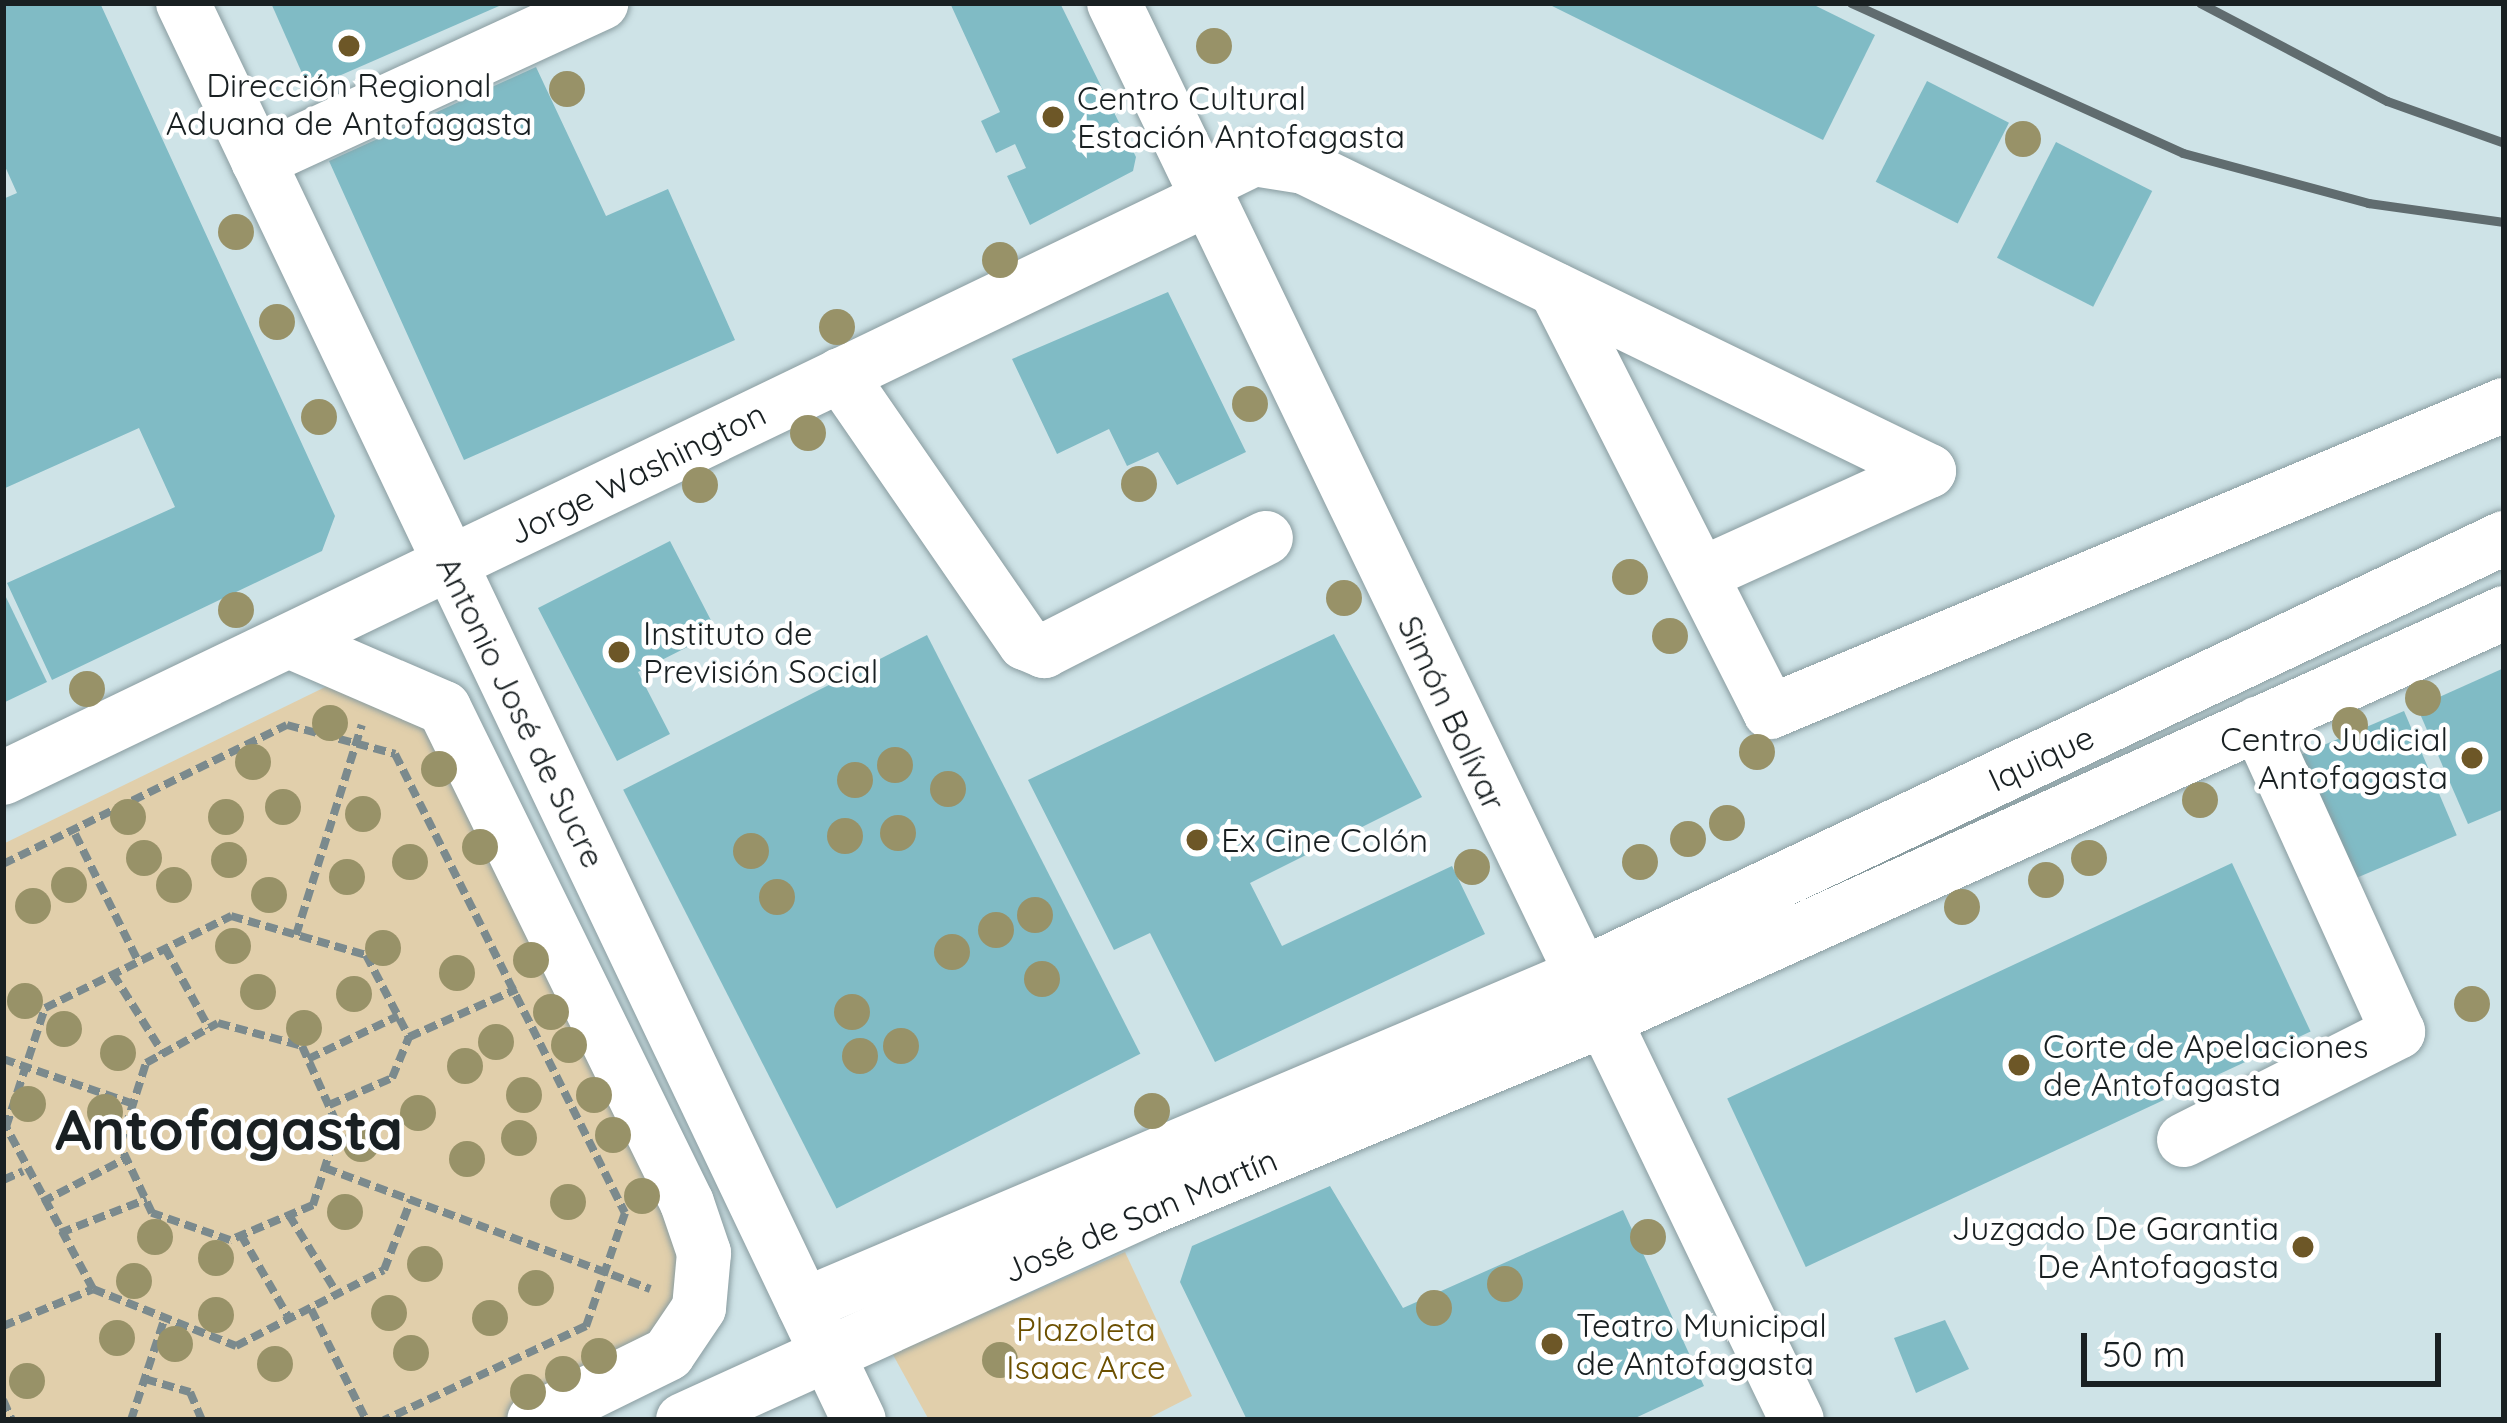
<!DOCTYPE html>
<meta charset="utf-8">
<style>
body{margin:0}
#map{position:relative;width:2507px;height:1423px;overflow:hidden;background:#cee3e7;font-family:Quicksand,sans-serif}
div>[style]{position:absolute}
[style*='--x']{left:calc(var(--x)*1px);top:calc(var(--y)*1px);width:calc(var(--w)*1px);rotate:calc(var(--a)*1deg)}
.green>*{inset:0;background:#e1cfab}
.building>*{inset:0;background:#80bbc5;transform-origin:0 0}
.path>*{height:8px;margin-top:-4px;transform-origin:0;background:repeating-linear-gradient(90deg,#7b8a8d 0 12px,transparent 0 18px)}
.roads{filter:drop-shadow(0 0 3px #899ca0) drop-shadow(0 0 3px #899ca0)}
.minor>*{height:54px;margin:-27px;padding:0 27px;transform-origin:27px;border-radius:27px;background:#fff}
.rail>*{height:9px;margin:-4.5px;padding:0 4.5px;transform-origin:4.5px;border-radius:4.5px;background:#606c6f}
.trees>*{width:36px;height:36px;margin:-18px;border-radius:50%;background:#989268}
.dots>*{width:33px;height:33px;translate:-50% -50%;box-sizing:border-box;border:6px solid #fff;border-radius:50%}
span{translate:-50% -50%;white-space:nowrap;text-align:center;line-height:1.15;-webkit-text-stroke:9px #fff;paint-order:stroke}
.poi-label{font-size:33px;color:#192022}
.left{translate:0 -50%;text-align:left}
.right{translate:-100% -50%;text-align:right}
.street-label{font-size:33px;color:#192022}
.park-label{font-size:33px;color:#6c5000}
.town-label{font-size:57px;color:#192022;font-weight:700}
.frame{position:absolute;inset:0;border:6px solid #192022;pointer-events:none}
.scale{position:absolute;left:2081px;top:1333px;width:360px;height:54px;box-sizing:border-box;border:6px solid #192022;border-top:0;padding-left:15px;font-size:36px;line-height:42px;white-space:nowrap;color:#192022;-webkit-text-stroke:9px #fff;paint-order:stroke}
</style>
<div id="map">
<div class="green">
<i style="clip-path:polygon(354px 673px,444px 708px,687px 1203px,699px 1308px,519px 1420px,3px 1420px,3px 844px)"></i>
<i style="clip-path:polygon(1125px 1252px,1192px 1396px,1145px 1420px,929px 1420px,892px 1353px)"></i>
</div>
<div class="building">
<i style="clip-path:polygon(3px 3px,100px 3px,335px 516px,322px 551px,52px 680px,7px 583px,175px 507px,139px 428px,3px 489px,3px 199px,17px 193px,3px 162px)"></i>
<i style="clip-path:polygon(271px 3px,506px 3px,309px 89px)"></i>
<i style="clip-path:polygon(950px 3px,1060px 3px,1136px 157px,1133px 171px,1030px 225px,1007px 176px,1026px 168px,1015px 144px,996px 153px,981px 121px,1000px 112px)"></i>
<i style="clip-path:polygon(1546px 3px,1810px 3px,1875px 35px,1823px 140px)"></i>
<i style="clip-path:polygon(536px 67px,606px 216px,668px 189px,735px 340px,464px 460px,329px 161px)"></i>
<i style="left:1927px;top:81px;width:92px;height:113px;rotate:27deg"></i>
<i style="left:2056px;top:142px;width:108px;height:130px;rotate:27deg"></i>
<i style="clip-path:polygon(1168px 292px,1246px 452px,1177px 485px,1158px 452px,1127px 466px,1109px 429px,1057px 454px,1012px 359px)"></i>
<i style="clip-path:polygon(670px 541px,717px 632px,638px 672px,670px 734px,617px 761px,538px 608px)"></i>
<i style="clip-path:polygon(3px 591px,47px 682px,3px 703px)"></i>
<i style="clip-path:polygon(1334px 634px,1422px 797px,1250px 883px,1282px 946px,1452px 866px,1485px 934px,1215px 1062px,1150px 933px,1114px 950px,1028px 780px)"></i>
<i style="left:927px;top:635px;width:470px;height:341px;rotate:63deg"></i>
<i style="clip-path:polygon(2504px 668px,2504px 809px,2468px 824px,2417px 707px)"></i>
<i style="left:2404px;top:711px;width:135px;height:127px;rotate:67deg"></i>
<i style="left:2232px;top:863px;width:186px;height:557px;rotate:65deg"></i>
<i style="clip-path:polygon(1330px 1186px,1403px 1308px,1623px 1210px,1704px 1386px,1631px 1420px,1247px 1420px,1180px 1282px,1192px 1246px)"></i>
<i style="clip-path:polygon(1945px 1320px,1969px 1369px,1916px 1393px,1894px 1338px)"></i>
</div>
<div class="path">
<i style="--x:75;--y:834;--w:142;--a:63.6"></i>
<i style="--x:3;--y:864;--w:316;--a:-26.1"></i>
<i style="--x:287;--y:725;--w:112;--a:15"></i>
<i style="--x:395;--y:754;--w:513;--a:63.39"></i>
<i style="--x:625;--y:1213;--w:120;--a:109"></i>
<i style="--x:586;--y:1326;--w:223;--a:155"></i>
<i style="--x:296;--y:935;--w:220;--a:-72.6"></i>
<i style="--x:165;--y:948;--w:91;--a:61.2"></i>
<i style="--x:113;--y:974;--w:93;--a:57.7"></i>
<i style="--x:218;--y:1023;--w:87;--a:15.3"></i>
<i style="--x:302;--y:1046;--w:88;--a:65.8"></i>
<i style="--x:338;--y:1126;--w:83;--a:107.6"></i>
<i style="--x:313;--y:1205;--w:90;--a:157.1"></i>
<i style="--x:230;--y:1240;--w:83;--a:-160.9"></i>
<i style="--x:152;--y:1213;--w:75;--a:-115.2"></i>
<i style="--x:120;--y:1145;--w:86;--a:-72.4"></i>
<i style="--x:146;--y:1063;--w:82;--a:-29.1"></i>
<i style="--x:3;--y:1059;--w:139;--a:19"></i>
<i style="--x:308;--y:1059;--w:100;--a:-25.5"></i>
<i style="--x:329;--y:1105;--w:69;--a:-23.2"></i>
<i style="--x:392;--y:1078;--w:44;--a:-67.5"></i>
<i style="--x:409;--y:1037;--w:118;--a:-24"></i>
<i style="--x:325;--y:1168;--w:347;--a:20.4"></i>
<i style="--x:3;--y:1180;--w:22;--a:-24"></i>
<i style="--x:42;--y:1202;--w:96;--a:-27.4"></i>
<i style="--x:289;--y:1215;--w:94;--a:58.5"></i>
<i style="--x:60;--y:1233;--w:93;--a:-21.3"></i>
<i style="--x:241;--y:1235;--w:98;--a:60"></i>
<i style="--x:93;--y:1289;--w:184;--a:-118.2"></i>
<i style="--x:6;--y:1127;--w:125;--a:-71.9"></i>
<i style="--x:45;--y:1008;--w:208;--a:-26.3"></i>
<i style="--x:231;--y:916;--w:141;--a:16.1"></i>
<i style="--x:366;--y:955;--w:93;--a:62.3"></i>
<i style="--x:311;--y:1309;--w:124;--a:63.6"></i>
<i style="--x:3;--y:1326;--w:97;--a:-22.3"></i>
<i style="--x:93;--y:1289;--w:154;--a:21.7"></i>
<i style="--x:236;--y:1346;--w:166;--a:-27.2"></i>
<i style="--x:384;--y:1270;--w:75;--a:-68.9"></i>
<i style="--x:145;--y:1379;--w:47;--a:16.1"></i>
<i style="--x:190;--y:1392;--w:30;--a:67"></i>
<i style="--x:3;--y:1400;--w:22;--a:66"></i>
<i style="--x:131;--y:1420;--w:105;--a:-71.7"></i>
</div>
<div class="roads">
<div class="minor">
<i style="--x:183;--y:3;--w:1570;--a:64.5"></i>
<i style="--x:1114;--y:3;--w:1573;--a:64.27"></i>
<i style="--x:258;--y:161;--w:378;--a:-24.7"></i>
<i style="--x:1201;--y:185;--w:59;--a:-26.1"></i>
<i style="--x:1254;--y:159;--w:51;--a:9.1"></i>
<i style="--x:1304;--y:167;--w:695;--a:25.94"></i>
<i style="--x:1929;--y:471;--w:249;--a:155.6"></i>
<i style="--x:1556;--y:290;--w:473;--a:63.1"></i>
<i style="--x:1770;--y:712;--w:796;--a:-22.7"></i>
<i style="--x:840;--y:375;--w:326;--a:55.4"></i>
<i style="--x:1025;--y:643;--w:21;--a:23"></i>
<i style="--x:1044;--y:651;--w:249;--a:-27"></i>
<i style="--x:289;--y:641;--w:169;--a:23.4"></i>
<i style="--x:444;--y:708;--w:551;--a:63.85"></i>
<i style="--x:687;--y:1203;--w:53;--a:71.2"></i>
<i style="--x:704;--y:1253;--w:55;--a:95.2"></i>
<i style="--x:699;--y:1308;--w:55;--a:124"></i>
<i style="--x:668;--y:1354;--w:149;--a:153.8"></i>
<i style="--x:3;--y:778;--w:1336;--a:-25.68"></i>
<i style="--x:2184;--y:1140;--w:240;--a:-26.8"></i>
<i style="--x:2398;--y:1032;--w:339;--a:-114.4"></i>
<i style="--x:804;--y:1305;--w:840;--a:-22.99"></i>
<i style="--x:1577;--y:977;--w:1026;--a:-25.34"></i>
<i style="--x:683;--y:1420;--w:510;--a:-24.45"></i>
<i style="--x:1147;--y:1209;--w:491;--a:-22.5"></i>
<i style="--x:1601;--y:1021;--w:991;--a:-24.31"></i>
</div>
</div>
<div class="rail">
<i style="--x:1851;--y:3;--w:364;--a:24.3"></i>
<i style="--x:2183;--y:153;--w:192;--a:15.1"></i>
<i style="--x:2368;--y:203;--w:137;--a:8"></i>
<i style="--x:2200;--y:3;--w:211;--a:27.7"></i>
<i style="--x:2387;--y:101;--w:124;--a:19.7"></i>
</div>
<div class="trees">
<i style="left:1214px;top:46px"></i>
<i style="left:567px;top:89px"></i>
<i style="left:2023px;top:139px"></i>
<i style="left:236px;top:232px"></i>
<i style="left:1000px;top:260px"></i>
<i style="left:277px;top:322px"></i>
<i style="left:837px;top:327px"></i>
<i style="left:1250px;top:404px"></i>
<i style="left:319px;top:417px"></i>
<i style="left:808px;top:433px"></i>
<i style="left:1139px;top:484px"></i>
<i style="left:700px;top:485px"></i>
<i style="left:1630px;top:577px"></i>
<i style="left:1344px;top:598px"></i>
<i style="left:236px;top:610px"></i>
<i style="left:1670px;top:636px"></i>
<i style="left:87px;top:689px"></i>
<i style="left:2423px;top:698px"></i>
<i style="left:330px;top:723px"></i>
<i style="left:2350px;top:725px"></i>
<i style="left:1757px;top:752px"></i>
<i style="left:253px;top:762px"></i>
<i style="left:895px;top:765px"></i>
<i style="left:439px;top:769px"></i>
<i style="left:855px;top:780px"></i>
<i style="left:948px;top:789px"></i>
<i style="left:2200px;top:800px"></i>
<i style="left:283px;top:807px"></i>
<i style="left:363px;top:814px"></i>
<i style="left:128px;top:817px"></i>
<i style="left:226px;top:817px"></i>
<i style="left:1727px;top:823px"></i>
<i style="left:898px;top:833px"></i>
<i style="left:845px;top:836px"></i>
<i style="left:1688px;top:839px"></i>
<i style="left:480px;top:847px"></i>
<i style="left:751px;top:851px"></i>
<i style="left:144px;top:858px"></i>
<i style="left:2089px;top:858px"></i>
<i style="left:229px;top:860px"></i>
<i style="left:410px;top:862px"></i>
<i style="left:1640px;top:862px"></i>
<i style="left:1472px;top:867px"></i>
<i style="left:347px;top:877px"></i>
<i style="left:2046px;top:880px"></i>
<i style="left:69px;top:885px"></i>
<i style="left:174px;top:885px"></i>
<i style="left:269px;top:895px"></i>
<i style="left:777px;top:897px"></i>
<i style="left:33px;top:906px"></i>
<i style="left:1962px;top:907px"></i>
<i style="left:1035px;top:915px"></i>
<i style="left:996px;top:930px"></i>
<i style="left:233px;top:946px"></i>
<i style="left:383px;top:948px"></i>
<i style="left:952px;top:952px"></i>
<i style="left:531px;top:960px"></i>
<i style="left:457px;top:973px"></i>
<i style="left:1042px;top:979px"></i>
<i style="left:258px;top:992px"></i>
<i style="left:354px;top:994px"></i>
<i style="left:25px;top:1001px"></i>
<i style="left:2472px;top:1004px"></i>
<i style="left:551px;top:1012px"></i>
<i style="left:852px;top:1012px"></i>
<i style="left:304px;top:1028px"></i>
<i style="left:64px;top:1029px"></i>
<i style="left:496px;top:1042px"></i>
<i style="left:569px;top:1045px"></i>
<i style="left:901px;top:1046px"></i>
<i style="left:118px;top:1053px"></i>
<i style="left:860px;top:1056px"></i>
<i style="left:465px;top:1066px"></i>
<i style="left:524px;top:1095px"></i>
<i style="left:594px;top:1095px"></i>
<i style="left:28px;top:1104px"></i>
<i style="left:1152px;top:1111px"></i>
<i style="left:105px;top:1112px"></i>
<i style="left:418px;top:1113px"></i>
<i style="left:613px;top:1135px"></i>
<i style="left:519px;top:1138px"></i>
<i style="left:361px;top:1144px"></i>
<i style="left:467px;top:1159px"></i>
<i style="left:642px;top:1196px"></i>
<i style="left:568px;top:1202px"></i>
<i style="left:345px;top:1212px"></i>
<i style="left:155px;top:1237px"></i>
<i style="left:1648px;top:1237px"></i>
<i style="left:216px;top:1258px"></i>
<i style="left:425px;top:1264px"></i>
<i style="left:134px;top:1281px"></i>
<i style="left:1505px;top:1284px"></i>
<i style="left:536px;top:1288px"></i>
<i style="left:1434px;top:1308px"></i>
<i style="left:389px;top:1313px"></i>
<i style="left:216px;top:1315px"></i>
<i style="left:490px;top:1318px"></i>
<i style="left:117px;top:1338px"></i>
<i style="left:175px;top:1344px"></i>
<i style="left:411px;top:1353px"></i>
<i style="left:599px;top:1356px"></i>
<i style="left:1000px;top:1360px"></i>
<i style="left:275px;top:1364px"></i>
<i style="left:563px;top:1374px"></i>
<i style="left:27px;top:1381px"></i>
<i style="left:528px;top:1392px"></i>
</div>
<div class="dots">
<i style="left:349px;top:46px;background:#6d5727"></i>
<i style="left:1053px;top:117px;background:#6d5727"></i>
<i style="left:619px;top:652px;background:#6d5727"></i>
<i style="left:2472px;top:758px;background:#6d5727"></i>
<i style="left:1197px;top:840px;background:#6d5727"></i>
<i style="left:2019px;top:1065px;background:#6d5727"></i>
<i style="left:2303px;top:1247px;background:#6d5727"></i>
<i style="left:1552px;top:1344px;background:#6d5727"></i>
</div>
<div class="poi-label">
<span style="left:349px;top:104px">Dirección Regional<br>Aduana de Antofagasta</span>
<span class="left" style="left:1077px;top:117px">Centro Cultural<br>Estación Antofagasta</span>
<span class="left" style="left:643px;top:652px">Instituto de<br>Previsión Social</span>
<span class="right" style="left:2448px;top:758px">Centro Judicial<br>Antofagasta</span>
<span class="left" style="left:1221px;top:840px">Ex Cine Colón</span>
<span class="left" style="left:2043px;top:1065px">Corte de Apelaciones<br>de Antofagasta</span>
<span class="right" style="left:2279px;top:1247px">Juzgado De Garantia<br>De Antofagasta</span>
<span class="left" style="left:1576px;top:1344px">Teatro Municipal<br>de Antofagasta</span>
</div>
<div class="street-label">
<span style="left:637px;top:473px;rotate:-26deg">Jorge Washington</span>
<span style="left:521px;top:712px;rotate:64deg">Antonio José de Sucre</span>
<span style="left:1452px;top:713px;rotate:65deg">Simón Bolívar</span>
<span style="left:2041px;top:758px;rotate:-25deg">Iquique</span>
<span style="left:1140px;top:1215px;rotate:-23deg">José de San Martín</span>
</div>
<div class="park-label">
<span style="left:1086px;top:1348px">Plazoleta<br>Isaac Arce</span>
</div>
<div class="town-label">
<span style="left:229px;top:1129px">Antofagasta</span>
</div>
<div class="frame"></div>
<div class="scale">50 m</div>
</div>
